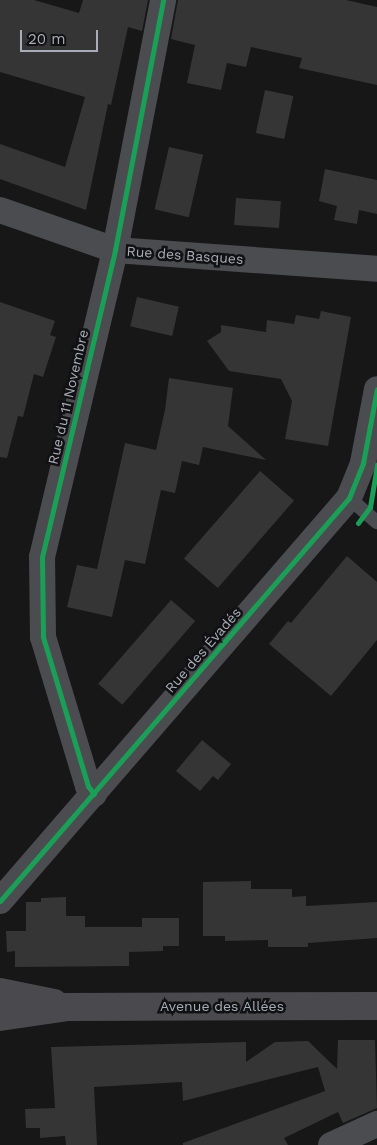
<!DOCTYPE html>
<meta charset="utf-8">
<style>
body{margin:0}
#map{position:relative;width:377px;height:1145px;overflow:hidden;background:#171717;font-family:"Work Sans",sans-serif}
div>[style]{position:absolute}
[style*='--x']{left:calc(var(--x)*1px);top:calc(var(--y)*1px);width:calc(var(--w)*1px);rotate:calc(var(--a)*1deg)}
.building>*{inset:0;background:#353536;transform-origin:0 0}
.lane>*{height:14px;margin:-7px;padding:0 7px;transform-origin:7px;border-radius:7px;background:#4b4c50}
.street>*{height:26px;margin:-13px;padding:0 13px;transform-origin:13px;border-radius:13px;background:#4b4c50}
.secondary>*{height:28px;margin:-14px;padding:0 14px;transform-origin:14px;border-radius:14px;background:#4a4a4e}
.cycleway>*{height:5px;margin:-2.5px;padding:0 2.5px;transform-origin:2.5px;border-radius:2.5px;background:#1a9f57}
span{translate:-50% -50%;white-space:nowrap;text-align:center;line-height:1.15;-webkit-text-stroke:5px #111113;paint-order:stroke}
.street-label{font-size:14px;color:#a8adb8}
.scale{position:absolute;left:20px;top:30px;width:78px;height:22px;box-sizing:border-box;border:2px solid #a8adb8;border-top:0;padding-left:6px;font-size:15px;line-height:18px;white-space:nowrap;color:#a8adb8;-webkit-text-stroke:4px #111113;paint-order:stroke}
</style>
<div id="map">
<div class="building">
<i style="clip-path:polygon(0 0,34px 0,79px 13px,83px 0,148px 0,142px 31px,128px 27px,111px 105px,108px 104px,86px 210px,0 179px,0 144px,65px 167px,85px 97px,0 72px)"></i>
<i style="clip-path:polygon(178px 0,346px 0,377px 7px,377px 85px,299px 68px,302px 58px,251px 47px,246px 67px,227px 63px,221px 90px,187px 83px,195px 45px,171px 39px)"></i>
<i style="left:265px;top:90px;width:29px;height:44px;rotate:12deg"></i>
<i style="left:169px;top:147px;width:35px;height:64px;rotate:13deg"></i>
<i style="clip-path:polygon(325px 169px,377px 180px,377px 214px,359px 210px,357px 224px,334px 220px,337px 206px,319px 201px)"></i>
<i style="left:236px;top:198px;width:45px;height:27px;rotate:4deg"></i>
<i style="left:137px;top:297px;width:43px;height:30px;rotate:13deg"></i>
<i style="clip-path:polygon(0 302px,55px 321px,50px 335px,56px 337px,43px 377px,34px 374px,23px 417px,18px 416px,7px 458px,0 457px)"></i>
<i style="clip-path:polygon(321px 311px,351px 317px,328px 446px,285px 439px,292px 401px,281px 379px,229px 371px,207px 341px,221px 332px,221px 325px,266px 332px,267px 320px,294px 324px,296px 315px,319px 319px)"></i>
<i style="clip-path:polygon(169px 378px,233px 388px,228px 426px,266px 460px,203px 447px,199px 465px,182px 461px,175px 493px,161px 490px,145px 564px,125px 560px,112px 617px,67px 607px,77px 565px,97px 569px,125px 443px,156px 450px,165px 410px)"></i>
<i style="left:260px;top:471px;width:45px;height:116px;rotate:41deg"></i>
<i style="clip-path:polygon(347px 556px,377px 582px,377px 640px,331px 696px,269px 644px,288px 621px,291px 623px)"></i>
<i style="left:171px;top:600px;width:32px;height:111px;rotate:41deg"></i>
<i style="clip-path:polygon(202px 740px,231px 764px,218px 780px,213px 776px,200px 791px,176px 771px)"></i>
<i style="clip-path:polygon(251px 881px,251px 889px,292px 889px,292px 897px,306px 896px,306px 906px,377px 902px,377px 938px,308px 943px,308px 947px,268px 947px,268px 940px,225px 941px,225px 936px,203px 936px,203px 882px)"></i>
<i style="clip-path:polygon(66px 897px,66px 916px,85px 916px,85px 927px,142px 927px,142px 918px,179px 918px,179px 946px,163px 946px,163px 951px,129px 952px,129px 966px,15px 967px,15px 951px,7px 952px,6px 931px,26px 931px,26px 902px,41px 902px,41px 898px)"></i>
<i style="clip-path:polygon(338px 1040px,375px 1040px,377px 1108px,343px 1123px,338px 1112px,284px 1138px,288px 1145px,183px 1145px,183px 1143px,325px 1091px,318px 1067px,183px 1101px,182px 1082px,94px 1087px,97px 1145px,66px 1145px,65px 1136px,40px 1138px,40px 1128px,26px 1128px,25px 1109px,55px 1108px,51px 1047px,246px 1042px,246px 1062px,275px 1042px,308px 1041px,337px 1069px)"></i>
</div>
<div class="lane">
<i style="--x:349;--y:498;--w:37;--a:41"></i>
</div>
<div class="street">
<i style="--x:0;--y:210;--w:122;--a:19.2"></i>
<i style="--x:115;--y:250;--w:263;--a:4.1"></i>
<i style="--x:94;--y:794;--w:10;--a:-127"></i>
<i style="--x:88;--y:786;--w:156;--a:-106.8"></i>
<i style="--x:43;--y:637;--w:80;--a:-90.7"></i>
<i style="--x:42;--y:557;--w:316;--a:-76.6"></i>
<i style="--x:115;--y:250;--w:255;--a:-79.1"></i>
<i style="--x:0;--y:901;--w:533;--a:-49.11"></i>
<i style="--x:349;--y:498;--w:38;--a:-68"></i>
<i style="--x:363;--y:463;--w:75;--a:-79.3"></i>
<i style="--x:331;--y:1145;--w:51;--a:-24.5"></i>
</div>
<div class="secondary">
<i style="--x:0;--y:992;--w:55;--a:11.5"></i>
<i style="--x:0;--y:1017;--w:69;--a:-8.4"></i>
<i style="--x:68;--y:1007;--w:309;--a:-0.2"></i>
</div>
<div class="cycleway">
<i style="--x:358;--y:523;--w:20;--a:-53"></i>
<i style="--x:370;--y:507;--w:43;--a:-80.5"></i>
<i style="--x:94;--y:794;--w:10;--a:-127"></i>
<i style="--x:88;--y:786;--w:156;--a:-106.8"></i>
<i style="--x:43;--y:637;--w:80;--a:-90.7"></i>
<i style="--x:42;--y:557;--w:316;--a:-76.6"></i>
<i style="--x:115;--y:250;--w:255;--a:-79.1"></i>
<i style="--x:0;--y:901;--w:533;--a:-49.11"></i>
<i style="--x:349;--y:498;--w:38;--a:-68"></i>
<i style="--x:363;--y:463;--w:75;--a:-79.3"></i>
</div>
<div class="street-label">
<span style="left:185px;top:255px;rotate:4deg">Rue des Basques</span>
<span style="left:68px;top:397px;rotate:-77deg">Rue du 11 Novembre</span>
<span style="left:203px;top:650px;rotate:-49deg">Rue des Évadés</span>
<span style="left:222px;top:1006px">Avenue des Allées</span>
</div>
<div class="scale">20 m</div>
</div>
